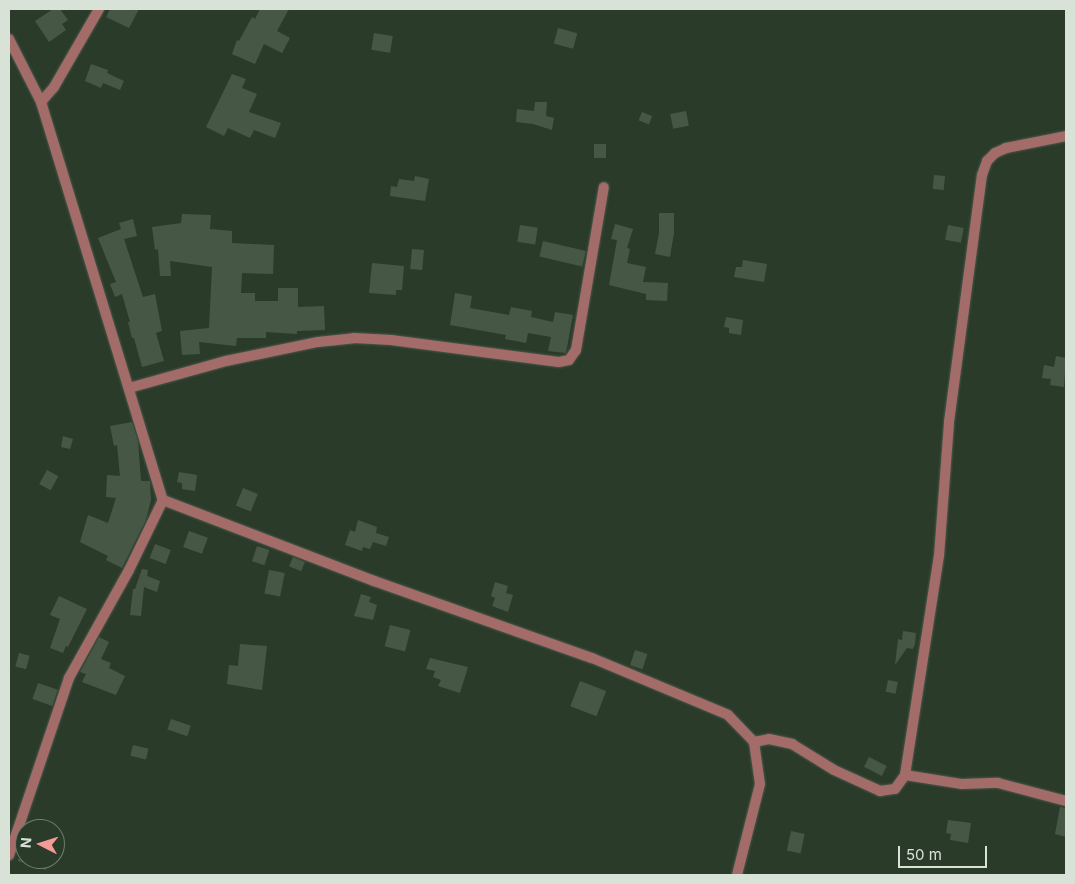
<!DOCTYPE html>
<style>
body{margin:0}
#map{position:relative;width:1075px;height:884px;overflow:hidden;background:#2b3b2a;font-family:Inter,sans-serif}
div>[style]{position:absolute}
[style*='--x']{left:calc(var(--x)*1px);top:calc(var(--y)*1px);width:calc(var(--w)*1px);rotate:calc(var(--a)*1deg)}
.building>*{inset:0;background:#465845;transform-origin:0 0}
.roads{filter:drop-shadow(0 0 1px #4a5949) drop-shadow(0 0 1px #4a5949)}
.street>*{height:10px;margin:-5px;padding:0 5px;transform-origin:5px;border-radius:5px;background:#a46c69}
span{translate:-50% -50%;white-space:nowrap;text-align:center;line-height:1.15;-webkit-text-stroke:4px #2b3b2a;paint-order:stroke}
.frame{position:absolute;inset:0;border:10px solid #d8e2d7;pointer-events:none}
.north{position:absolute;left:15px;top:819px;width:50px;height:50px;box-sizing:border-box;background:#2b3b2a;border:1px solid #707e6f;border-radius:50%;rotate:275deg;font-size:14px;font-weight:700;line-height:20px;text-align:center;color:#d8e2d7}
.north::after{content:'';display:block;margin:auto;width:18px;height:22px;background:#f59b97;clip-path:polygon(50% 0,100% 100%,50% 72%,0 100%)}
.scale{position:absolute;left:898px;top:846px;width:89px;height:22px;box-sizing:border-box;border:2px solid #d8e2d7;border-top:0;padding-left:6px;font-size:15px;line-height:18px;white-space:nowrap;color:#d8e2d7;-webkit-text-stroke:4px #2b3b2a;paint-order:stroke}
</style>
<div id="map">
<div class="building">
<i style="clip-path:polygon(53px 9px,60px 9px,68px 20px,62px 24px,66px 30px,49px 42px,35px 21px)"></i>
<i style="clip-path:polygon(110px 9px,139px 9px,129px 28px,106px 17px)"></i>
<i style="clip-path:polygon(260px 9px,289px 9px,277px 31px,290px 38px,282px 53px,264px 44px,255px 64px,232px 54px,237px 40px,239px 41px,252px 17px,255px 19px)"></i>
<i style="left:558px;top:28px;width:20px;height:16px;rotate:15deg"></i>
<i style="left:374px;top:33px;width:19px;height:17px;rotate:9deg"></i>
<i style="clip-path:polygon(91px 64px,108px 70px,107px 73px,124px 81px,120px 90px,103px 83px,101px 88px,85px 81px)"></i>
<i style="clip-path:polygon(232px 74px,246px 79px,242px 88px,257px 94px,249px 112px,281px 123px,275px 138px,254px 130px,250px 138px,228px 128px,224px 136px,206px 127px)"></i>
<i style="clip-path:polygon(535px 102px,547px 102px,546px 116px,554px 118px,552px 130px,533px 124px,516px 122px,517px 109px,534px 111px)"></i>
<i style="left:686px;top:111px;width:15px;height:16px;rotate:79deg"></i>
<i style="left:642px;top:112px;width:11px;height:9px;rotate:22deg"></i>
<i style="left:594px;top:144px;width:12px;height:14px"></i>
<i style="left:934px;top:175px;width:11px;height:14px;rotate:5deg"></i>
<i style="clip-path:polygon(415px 176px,429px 179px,425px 201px,390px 196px,391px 186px,397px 187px,399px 179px,414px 181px)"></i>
<i style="clip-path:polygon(659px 213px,674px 213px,674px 233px,670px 257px,655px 254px,659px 233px)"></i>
<i style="clip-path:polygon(182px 214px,211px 215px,210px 229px,232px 231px,232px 243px,274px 245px,273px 274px,242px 273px,241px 293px,255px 293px,255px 301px,278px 301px,278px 288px,298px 288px,298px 307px,324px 306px,325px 330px,297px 331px,297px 334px,266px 332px,266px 338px,237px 338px,236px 346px,199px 342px,200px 354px,182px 355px,180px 331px,209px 328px,212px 267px,170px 261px,171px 276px,160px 276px,158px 249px,155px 250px,152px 227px,181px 223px)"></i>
<i style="clip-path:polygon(133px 219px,137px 236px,124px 239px,143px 297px,155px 294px,162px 331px,156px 333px,164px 361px,142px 367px,134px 338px,132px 338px,128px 322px,130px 322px,122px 294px,115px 297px,110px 284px,116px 282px,98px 238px,121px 229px,119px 223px)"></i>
<i style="clip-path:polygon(615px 224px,633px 229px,627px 248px,630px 249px,627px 263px,646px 267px,643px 282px,668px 283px,667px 301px,646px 300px,646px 294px,609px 285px,617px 240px,611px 239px)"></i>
<i style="left:520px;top:225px;width:18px;height:17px;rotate:9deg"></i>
<i style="left:948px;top:225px;width:16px;height:15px;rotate:11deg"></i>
<i style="left:543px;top:241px;width:44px;height:16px;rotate:13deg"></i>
<i style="left:412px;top:249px;width:12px;height:20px;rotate:5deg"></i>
<i style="clip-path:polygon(743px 260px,767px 264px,764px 282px,734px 277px,736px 267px,742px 267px)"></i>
<i style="clip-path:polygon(372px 263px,404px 266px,402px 290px,396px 290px,396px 295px,369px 293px)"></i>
<i style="clip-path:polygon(455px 293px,472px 296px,470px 308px,509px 315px,511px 307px,532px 311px,531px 317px,553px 322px,555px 312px,573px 315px,566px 353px,548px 351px,551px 337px,528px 333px,526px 343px,505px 339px,506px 335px,450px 325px)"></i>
<i style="clip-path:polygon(726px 317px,743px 320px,741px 335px,729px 333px,729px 328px,724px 327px)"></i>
<i style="clip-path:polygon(1056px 356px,1066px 358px,1064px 387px,1050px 385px,1051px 379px,1042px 378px,1044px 365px,1054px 367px)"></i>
<i style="clip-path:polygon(132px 422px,138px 441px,141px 481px,150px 481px,151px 500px,146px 520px,122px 568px,106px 560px,108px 556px,80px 542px,88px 515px,108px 523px,116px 498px,106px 497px,107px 475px,120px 476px,117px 445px,114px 446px,110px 426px)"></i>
<i style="clip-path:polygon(63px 436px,73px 439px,70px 449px,61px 447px)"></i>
<i style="left:47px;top:470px;width:13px;height:16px;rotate:29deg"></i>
<i style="clip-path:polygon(179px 472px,197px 475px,195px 491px,182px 489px,182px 483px,177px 482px)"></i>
<i style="left:243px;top:488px;width:16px;height:19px;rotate:22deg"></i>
<i style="clip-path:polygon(358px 520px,377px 527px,376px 533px,389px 537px,386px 546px,373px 542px,370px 549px,363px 547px,362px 551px,345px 545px,350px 530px,355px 532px)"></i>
<i style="left:189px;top:531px;width:20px;height:17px;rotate:20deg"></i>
<i style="left:155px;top:544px;width:17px;height:15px;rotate:21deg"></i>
<i style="left:257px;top:546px;width:13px;height:16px;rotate:18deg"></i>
<i style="left:293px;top:557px;width:13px;height:10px;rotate:23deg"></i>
<i style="clip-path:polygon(142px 569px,148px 570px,147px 576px,160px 581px,157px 592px,144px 587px,141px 616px,130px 615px,133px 589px,135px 589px)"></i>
<i style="left:269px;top:570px;width:16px;height:24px;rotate:11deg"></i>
<i style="clip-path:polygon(495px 582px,508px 586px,506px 593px,513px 595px,508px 612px,492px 606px,495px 598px,491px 596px)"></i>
<i style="clip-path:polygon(361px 594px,371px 597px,369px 602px,377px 605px,373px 620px,354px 616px)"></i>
<i style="clip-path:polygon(59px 596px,87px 609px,68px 647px,66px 646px,63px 653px,50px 648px,60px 619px,50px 615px)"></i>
<i style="left:390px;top:625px;width:21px;height:22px;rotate:14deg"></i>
<i style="clip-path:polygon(903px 631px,916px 633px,915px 644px,913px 649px,907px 648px,895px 665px,898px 639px,902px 640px)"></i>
<i style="clip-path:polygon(99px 637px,109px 642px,101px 659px,111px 663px,109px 668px,125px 676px,116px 695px,82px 682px,86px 674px,80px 672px)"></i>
<i style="clip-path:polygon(240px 644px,267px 646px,262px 690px,227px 684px,229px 665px,238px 666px)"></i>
<i style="left:635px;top:650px;width:13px;height:16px;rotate:18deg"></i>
<i style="left:19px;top:653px;width:11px;height:14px;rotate:15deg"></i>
<i style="clip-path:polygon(430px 658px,468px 667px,460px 693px,438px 686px,441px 680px,433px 677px,435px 671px,426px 669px)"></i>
<i style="left:888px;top:680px;width:10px;height:12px;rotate:11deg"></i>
<i style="left:580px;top:681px;width:28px;height:27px;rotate:21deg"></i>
<i style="left:38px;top:683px;width:21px;height:17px;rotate:19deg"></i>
<i style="left:171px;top:719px;width:21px;height:11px;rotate:19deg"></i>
<i style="left:133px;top:745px;width:16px;height:11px;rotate:14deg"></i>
<i style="left:869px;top:757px;width:20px;height:11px;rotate:27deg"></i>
<i style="clip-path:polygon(1060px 807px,1066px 808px,1066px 837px,1055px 834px)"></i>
<i style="clip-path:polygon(948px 820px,971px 823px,968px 843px,950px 840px,951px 834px,946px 833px)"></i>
<i style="left:791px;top:831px;width:14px;height:20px;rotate:12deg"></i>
<i style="clip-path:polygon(18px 859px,50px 859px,46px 870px,18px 861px)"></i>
</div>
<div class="roads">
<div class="street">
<i style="--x:9;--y:39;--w:71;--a:63.1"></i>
<i style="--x:41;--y:102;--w:416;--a:73"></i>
<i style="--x:163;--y:500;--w:78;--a:115.9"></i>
<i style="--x:129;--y:570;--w:124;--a:119.1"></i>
<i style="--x:69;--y:678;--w:187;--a:108.7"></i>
<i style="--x:41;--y:102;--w:20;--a:-49"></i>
<i style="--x:54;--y:87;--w:90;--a:-60"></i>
<i style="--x:129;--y:388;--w:101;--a:-15.6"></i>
<i style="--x:226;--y:361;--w:94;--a:-11.7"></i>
<i style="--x:318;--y:342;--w:36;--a:-6"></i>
<i style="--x:354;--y:338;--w:37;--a:3"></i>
<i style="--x:391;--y:340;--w:169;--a:7.5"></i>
<i style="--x:559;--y:362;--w:10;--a:-11"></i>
<i style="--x:569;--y:360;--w:12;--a:-55"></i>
<i style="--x:576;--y:350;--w:165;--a:-80.3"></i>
<i style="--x:163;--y:500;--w:226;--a:21"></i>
<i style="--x:374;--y:581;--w:231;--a:19.5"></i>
<i style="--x:592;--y:658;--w:147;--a:22.7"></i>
<i style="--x:728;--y:715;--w:37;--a:46"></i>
<i style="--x:754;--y:742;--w:42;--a:81.9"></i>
<i style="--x:760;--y:784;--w:94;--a:104.2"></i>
<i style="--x:754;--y:742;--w:15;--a:-11"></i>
<i style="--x:769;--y:739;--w:24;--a:12"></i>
<i style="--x:792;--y:744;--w:49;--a:31.8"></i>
<i style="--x:834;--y:770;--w:51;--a:24.5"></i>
<i style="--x:880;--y:791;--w:15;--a:-8"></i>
<i style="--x:895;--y:789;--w:17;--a:-54"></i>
<i style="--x:905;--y:775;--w:222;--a:-81.2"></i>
<i style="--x:939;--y:556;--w:134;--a:-85.7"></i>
<i style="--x:949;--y:422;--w:249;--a:-82.4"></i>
<i style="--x:982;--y:175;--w:15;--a:-70"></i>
<i style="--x:987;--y:161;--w:11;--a:-45"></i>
<i style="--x:995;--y:153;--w:12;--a:-24"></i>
<i style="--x:1006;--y:148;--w:61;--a:-11.3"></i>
<i style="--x:905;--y:775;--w:58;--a:9"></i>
<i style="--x:962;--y:784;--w:36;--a:-2"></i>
<i style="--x:998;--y:783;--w:70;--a:14.8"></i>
</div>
</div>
<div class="frame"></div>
<div class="north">N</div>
<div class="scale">50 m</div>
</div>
